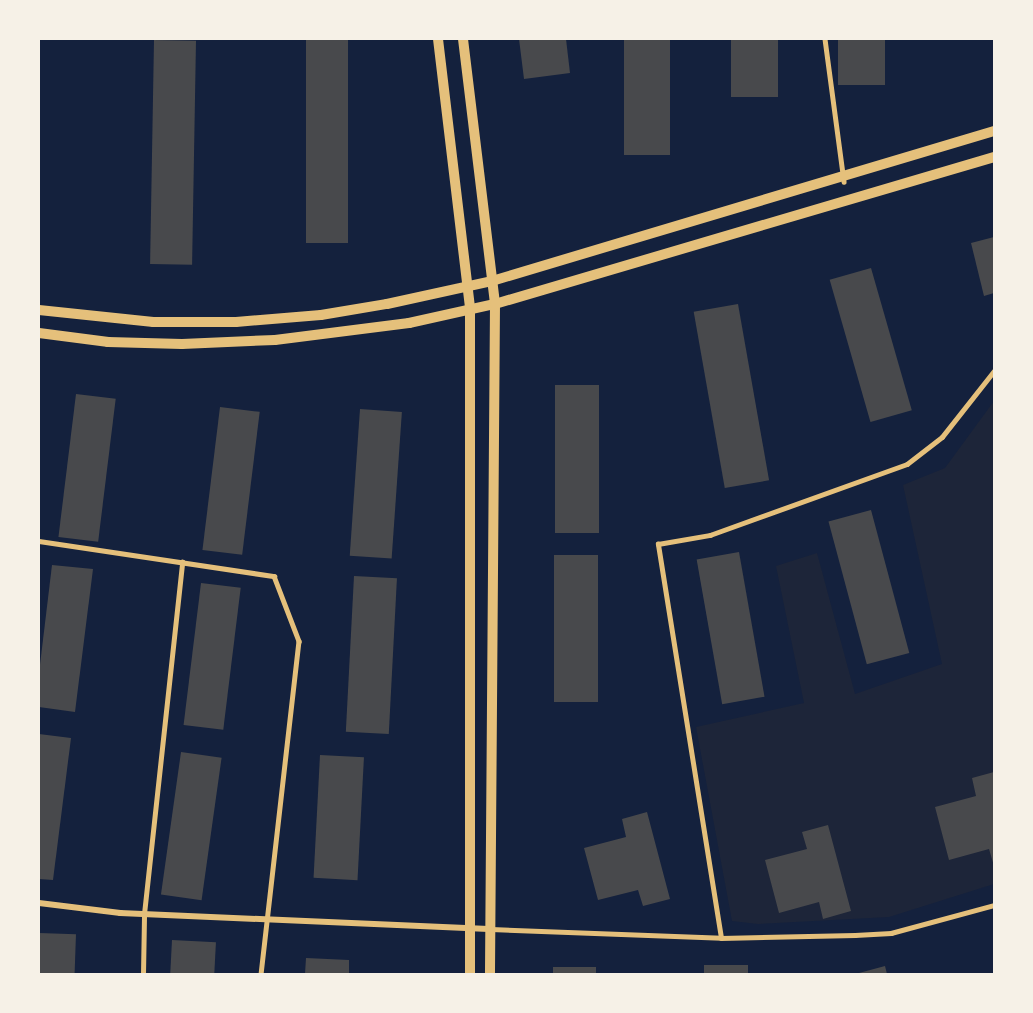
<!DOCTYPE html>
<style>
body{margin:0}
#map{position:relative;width:1033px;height:1013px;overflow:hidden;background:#14213d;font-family:"PT Sans",sans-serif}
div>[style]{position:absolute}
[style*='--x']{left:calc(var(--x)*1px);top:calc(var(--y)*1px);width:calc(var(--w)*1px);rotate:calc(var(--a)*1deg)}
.green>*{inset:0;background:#1d2539}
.building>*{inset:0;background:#48494c;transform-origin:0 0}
.service>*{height:4.5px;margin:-2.25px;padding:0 2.25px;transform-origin:2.25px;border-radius:2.25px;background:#e5c07b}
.minor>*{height:6px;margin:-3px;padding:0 3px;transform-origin:3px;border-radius:3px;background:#e5c07b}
.tertiary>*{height:10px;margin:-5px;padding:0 5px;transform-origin:5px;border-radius:5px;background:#e5c07b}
span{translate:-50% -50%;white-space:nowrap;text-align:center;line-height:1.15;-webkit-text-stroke:6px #f6f1e7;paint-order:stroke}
.frame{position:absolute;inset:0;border:40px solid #f6f1e7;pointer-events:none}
</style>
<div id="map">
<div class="green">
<i style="clip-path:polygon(994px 401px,994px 884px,889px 917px,758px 924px,732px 921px,696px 727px,804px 703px,776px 566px,817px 553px,855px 694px,942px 664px,903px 485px,945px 468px)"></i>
</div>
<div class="building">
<i style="left:306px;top:39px;width:42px;height:204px"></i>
<i style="clip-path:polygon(519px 39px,566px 39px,570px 73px,524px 79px)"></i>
<i style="left:624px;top:39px;width:46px;height:116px"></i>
<i style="left:731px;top:39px;width:47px;height:58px"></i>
<i style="left:838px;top:39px;width:47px;height:46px"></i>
<i style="left:154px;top:40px;width:42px;height:224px;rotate:1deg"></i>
<i style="clip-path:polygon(994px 237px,994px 293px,984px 296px,971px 243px)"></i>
<i style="left:871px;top:268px;width:148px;height:43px;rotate:74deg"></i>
<i style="left:738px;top:304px;width:179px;height:45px;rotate:80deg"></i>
<i style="left:555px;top:385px;width:44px;height:148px"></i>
<i style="left:76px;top:394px;width:40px;height:144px;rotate:7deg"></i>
<i style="left:220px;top:407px;width:40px;height:144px;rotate:7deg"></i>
<i style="left:360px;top:409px;width:42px;height:147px;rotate:4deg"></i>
<i style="left:871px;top:510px;width:148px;height:44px;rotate:75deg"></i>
<i style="left:739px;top:552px;width:147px;height:43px;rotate:80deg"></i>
<i style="left:554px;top:555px;width:44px;height:147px"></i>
<i style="clip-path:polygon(52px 565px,93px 569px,75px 712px,39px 707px,39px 673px)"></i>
<i style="left:354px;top:576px;width:43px;height:156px;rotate:3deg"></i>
<i style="left:201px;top:583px;width:40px;height:143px;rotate:7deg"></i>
<i style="clip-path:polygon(39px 734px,71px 738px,53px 880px,39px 879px)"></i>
<i style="left:181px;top:752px;width:41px;height:144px;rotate:8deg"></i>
<i style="left:320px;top:755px;width:44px;height:123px;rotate:3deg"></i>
<i style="clip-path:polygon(994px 772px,994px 866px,989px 849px,949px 860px,935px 807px,976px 796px,972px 778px)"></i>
<i style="clip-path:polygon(647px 812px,670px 899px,643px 906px,638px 890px,598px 900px,584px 848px,626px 837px,622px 819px)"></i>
<i style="clip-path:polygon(828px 825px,851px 911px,823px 919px,819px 902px,779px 913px,765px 860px,807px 849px,802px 832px)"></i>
<i style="left:39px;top:933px;width:37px;height:41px;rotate:2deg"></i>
<i style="left:172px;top:940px;width:44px;height:34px;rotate:3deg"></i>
<i style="clip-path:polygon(306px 958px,349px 960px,349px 974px,305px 974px)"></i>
<i style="left:704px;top:965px;width:44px;height:9px"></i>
<i style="clip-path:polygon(885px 966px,887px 974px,859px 974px,859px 973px)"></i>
<i style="left:553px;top:967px;width:43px;height:7px"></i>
</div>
<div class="service">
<i style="--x:825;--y:39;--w:144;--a:82.4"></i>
<i style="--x:39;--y:541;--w:238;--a:8.5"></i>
<i style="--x:274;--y:576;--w:70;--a:69"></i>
<i style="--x:299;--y:641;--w:335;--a:96.5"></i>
<i style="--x:491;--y:929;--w:230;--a:2.2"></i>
<i style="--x:721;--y:938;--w:134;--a:-1.3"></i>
<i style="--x:855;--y:935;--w:36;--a:-3"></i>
<i style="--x:891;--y:933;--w:107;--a:-15.2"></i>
<i style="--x:721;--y:938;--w:399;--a:-99.1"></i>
<i style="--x:658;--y:544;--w:53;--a:-9.8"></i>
<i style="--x:710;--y:535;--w:209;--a:-19.8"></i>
<i style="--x:907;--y:464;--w:44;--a:-37.6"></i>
<i style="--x:942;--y:437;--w:84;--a:-51.8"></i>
<i style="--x:143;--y:974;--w:60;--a:-89"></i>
<i style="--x:144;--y:914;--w:354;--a:-83.8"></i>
</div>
<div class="minor">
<i style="--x:39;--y:903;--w:82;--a:7"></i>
<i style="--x:120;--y:913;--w:369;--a:2.5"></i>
</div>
<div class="tertiary">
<i style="--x:438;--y:39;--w:272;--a:83.2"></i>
<i style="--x:470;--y:309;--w:665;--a:90"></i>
<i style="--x:463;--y:39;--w:267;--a:83.1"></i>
<i style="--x:495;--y:304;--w:670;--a:90.43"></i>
<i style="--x:39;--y:310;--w:115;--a:6"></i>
<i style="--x:153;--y:322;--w:83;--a:0"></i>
<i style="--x:236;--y:322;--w:85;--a:-4.7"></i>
<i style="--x:321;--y:315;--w:67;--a:-9.5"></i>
<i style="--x:387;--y:304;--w:107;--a:-12.4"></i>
<i style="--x:492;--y:281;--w:524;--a:-16.64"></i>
<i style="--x:39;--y:333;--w:70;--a:7.4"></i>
<i style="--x:108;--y:342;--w:74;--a:1.5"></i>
<i style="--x:182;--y:344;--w:93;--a:-2.5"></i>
<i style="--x:275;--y:340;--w:135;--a:-7.2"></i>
<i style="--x:409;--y:323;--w:88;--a:-12.5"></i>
<i style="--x:495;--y:304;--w:520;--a:-16.41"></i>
</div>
<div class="frame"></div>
</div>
